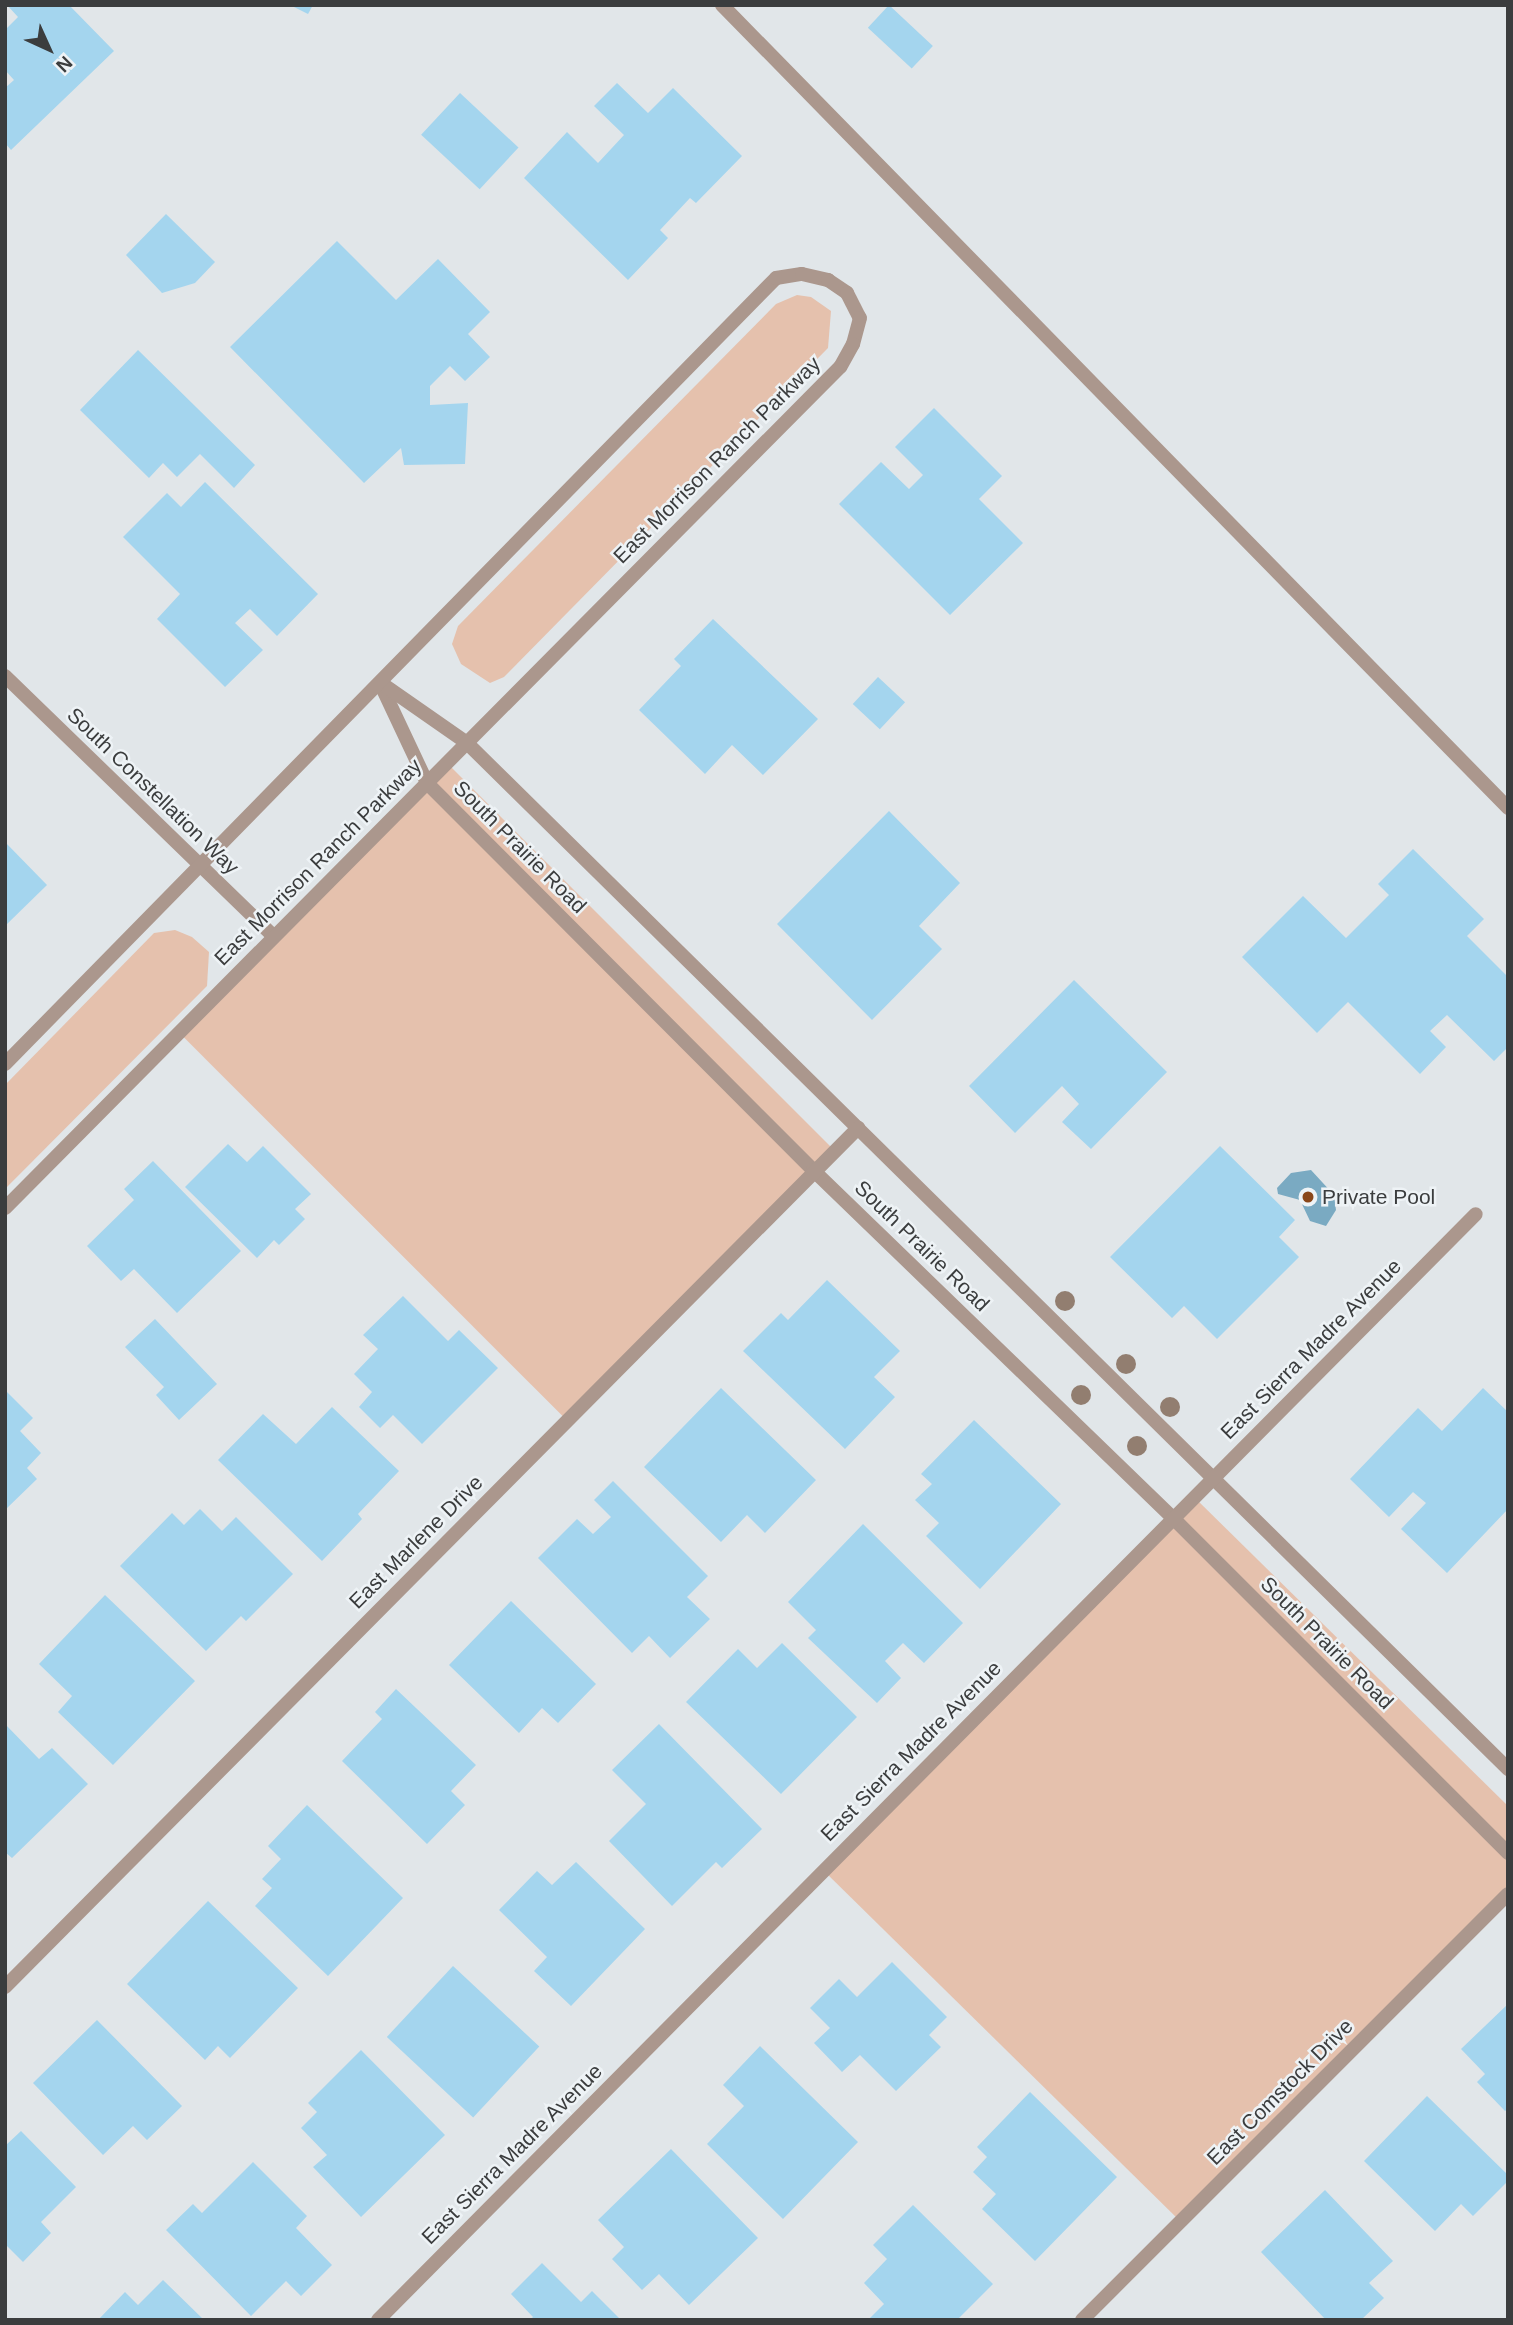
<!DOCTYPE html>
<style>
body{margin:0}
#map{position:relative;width:1513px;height:2325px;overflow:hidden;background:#e1e6e9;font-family:Helvetica,sans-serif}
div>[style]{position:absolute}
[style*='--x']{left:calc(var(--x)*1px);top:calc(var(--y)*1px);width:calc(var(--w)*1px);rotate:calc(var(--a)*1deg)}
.green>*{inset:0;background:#e5c1ad;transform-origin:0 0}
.water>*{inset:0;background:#7aaac2}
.building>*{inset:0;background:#a4d5ee;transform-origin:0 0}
.service>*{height:14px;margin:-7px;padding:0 7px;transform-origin:7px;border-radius:7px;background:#ab978d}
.minor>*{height:14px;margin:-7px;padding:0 7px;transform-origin:7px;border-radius:7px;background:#ab978d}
.tertiary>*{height:14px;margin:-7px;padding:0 7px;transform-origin:7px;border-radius:7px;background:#ab978d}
.trees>*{width:20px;height:20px;margin:-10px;border-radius:50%;background:#927e70}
.dots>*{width:19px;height:19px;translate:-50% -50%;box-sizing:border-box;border:4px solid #eef3f6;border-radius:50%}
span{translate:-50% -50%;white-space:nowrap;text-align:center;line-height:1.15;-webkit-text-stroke:5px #eef3f6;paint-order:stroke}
.street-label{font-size:21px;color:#3b3d3e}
.poi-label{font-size:21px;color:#3b3d3e}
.left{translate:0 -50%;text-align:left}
.frame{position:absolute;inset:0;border:7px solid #3b3d3e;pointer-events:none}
.north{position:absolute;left:14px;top:14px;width:70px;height:70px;-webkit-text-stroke:5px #eef3f6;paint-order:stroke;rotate:135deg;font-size:19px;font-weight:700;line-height:28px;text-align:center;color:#3b3d3e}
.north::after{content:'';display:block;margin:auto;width:24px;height:32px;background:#3b3d3e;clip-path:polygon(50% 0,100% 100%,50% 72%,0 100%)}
</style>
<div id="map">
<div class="green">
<i style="clip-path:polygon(797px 295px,811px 297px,831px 311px,828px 348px,504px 677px,490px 683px,461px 664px,452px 644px,458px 626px,776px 304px)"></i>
<i style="left:448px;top:764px;width:547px;height:380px;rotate:45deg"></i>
<i style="clip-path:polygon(175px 930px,192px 937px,209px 952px,207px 986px,5px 1189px,5px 1085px,154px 933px)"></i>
<i style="clip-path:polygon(1194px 1497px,1508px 1806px,1508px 1894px,1181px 2222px,823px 1870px)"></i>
</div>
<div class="water">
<i style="clip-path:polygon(1311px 1170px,1334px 1195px,1336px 1210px,1326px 1226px,1310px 1221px,1300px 1200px,1278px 1194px,1277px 1188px,1291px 1173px)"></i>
</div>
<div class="building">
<i style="clip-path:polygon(7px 5px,69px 5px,114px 51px,11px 150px,5px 143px,5px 88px,14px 80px,5px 70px,5px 30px,18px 17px)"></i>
<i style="clip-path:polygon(290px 5px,313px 5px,308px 14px)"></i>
<i style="left:889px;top:5px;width:60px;height:31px;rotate:43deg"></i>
<i style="clip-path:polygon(617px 83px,648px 113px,673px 88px,742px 156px,696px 203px,690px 198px,660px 230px,668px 238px,628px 280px,524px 178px,567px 132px,598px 163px,624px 135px,594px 106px)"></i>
<i style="left:460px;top:93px;width:80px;height:57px;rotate:43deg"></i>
<i style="clip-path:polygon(166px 214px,215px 262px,195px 283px,162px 293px,126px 255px)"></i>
<i style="clip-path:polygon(337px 241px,396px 300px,438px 259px,490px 312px,468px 334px,490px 357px,465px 381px,450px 366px,430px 386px,430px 405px,468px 403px,465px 464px,404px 465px,401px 448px,364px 483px,230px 347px)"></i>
<i style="clip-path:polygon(138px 350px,255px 465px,234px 488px,200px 454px,177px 477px,163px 463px,149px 478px,80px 410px)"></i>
<i style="clip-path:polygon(934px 408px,1002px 476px,979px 499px,1023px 543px,950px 615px,839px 504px,881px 462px,909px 489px,923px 475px,895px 447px)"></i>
<i style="clip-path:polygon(205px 482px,318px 594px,277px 636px,250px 609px,235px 623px,263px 650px,225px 687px,157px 619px,180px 594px,123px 537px,167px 493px,181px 507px)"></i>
<i style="clip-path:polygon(713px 619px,818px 719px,763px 775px,732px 745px,705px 774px,639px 710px,681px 666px,674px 659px)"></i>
<i style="left:878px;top:677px;width:37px;height:37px;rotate:43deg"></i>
<i style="clip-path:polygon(889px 811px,960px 883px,919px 926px,942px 949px,872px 1020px,777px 924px)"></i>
<i style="clip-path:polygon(5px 842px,47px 885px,5px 926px)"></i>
<i style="clip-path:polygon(1413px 849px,1484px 919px,1467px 936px,1508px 977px,1508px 1047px,1494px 1061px,1447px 1015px,1430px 1031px,1446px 1047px,1420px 1074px,1348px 1002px,1317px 1033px,1242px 957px,1303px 896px,1346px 938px,1389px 895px,1378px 884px)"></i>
<i style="clip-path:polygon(1074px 980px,1167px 1072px,1091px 1149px,1062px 1122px,1079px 1104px,1062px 1086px,1015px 1133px,969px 1086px)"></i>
<i style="clip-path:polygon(228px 1144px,247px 1162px,263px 1146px,311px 1194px,295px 1209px,305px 1219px,279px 1245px,274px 1240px,257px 1258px,185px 1187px)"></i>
<i style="clip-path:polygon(1220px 1146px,1295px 1220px,1279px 1237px,1299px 1257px,1217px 1339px,1184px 1306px,1172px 1318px,1110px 1257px)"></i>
<i style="clip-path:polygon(153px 1161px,241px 1251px,177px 1313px,134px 1269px,121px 1281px,87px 1246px,134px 1200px,124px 1189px)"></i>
<i style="clip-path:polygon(827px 1280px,900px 1351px,874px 1377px,895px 1397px,845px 1449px,743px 1351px,781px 1313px,788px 1320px)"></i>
<i style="clip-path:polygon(403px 1296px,448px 1341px,459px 1330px,498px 1368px,422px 1444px,393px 1415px,380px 1428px,359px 1407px,372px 1392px,354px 1374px,378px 1349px,363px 1335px)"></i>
<i style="clip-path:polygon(155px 1319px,217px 1384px,179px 1420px,156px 1395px,164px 1387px,125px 1347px)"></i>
<i style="clip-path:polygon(721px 1388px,816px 1480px,765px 1533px,747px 1515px,721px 1542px,644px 1467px)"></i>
<i style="clip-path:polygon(1483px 1388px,1508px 1412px,1508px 1509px,1447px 1573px,1401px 1529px,1426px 1503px,1413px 1492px,1389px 1517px,1350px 1479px,1418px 1408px,1442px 1431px)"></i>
<i style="clip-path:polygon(5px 1390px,33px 1418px,20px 1431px,41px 1453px,27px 1468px,37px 1479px,5px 1510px)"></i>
<i style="clip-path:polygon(332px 1407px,399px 1471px,358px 1514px,362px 1519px,322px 1561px,218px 1460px,263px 1414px,296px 1444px)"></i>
<i style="clip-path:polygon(974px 1420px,1061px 1504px,980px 1589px,926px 1536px,939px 1523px,915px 1500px,932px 1484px,921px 1474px)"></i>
<i style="clip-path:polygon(613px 1481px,708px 1576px,687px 1597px,710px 1619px,670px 1658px,649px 1636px,632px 1653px,538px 1558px,577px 1519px,593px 1534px,611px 1517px,594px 1500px)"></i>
<i style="clip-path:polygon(200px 1509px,222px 1531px,236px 1517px,293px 1574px,246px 1621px,241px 1616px,206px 1651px,120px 1566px,172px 1513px,184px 1525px)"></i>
<i style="clip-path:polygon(863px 1524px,963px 1623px,924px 1663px,903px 1643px,885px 1661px,901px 1678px,877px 1703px,808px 1638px,816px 1630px,788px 1602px)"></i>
<i style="clip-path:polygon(105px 1595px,195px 1681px,113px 1765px,58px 1712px,72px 1696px,39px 1664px)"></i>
<i style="clip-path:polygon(511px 1601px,596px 1684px,558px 1723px,542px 1708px,519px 1733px,449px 1665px)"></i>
<i style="clip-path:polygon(782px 1643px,857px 1717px,781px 1794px,686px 1702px,738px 1649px,757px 1668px)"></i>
<i style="clip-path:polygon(396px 1689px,476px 1765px,451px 1791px,465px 1805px,427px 1844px,342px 1761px,382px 1719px,375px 1712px)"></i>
<i style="clip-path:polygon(5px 1724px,39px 1759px,52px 1748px,88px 1784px,12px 1858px,5px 1852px)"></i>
<i style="clip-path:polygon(659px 1724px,762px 1829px,722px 1868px,716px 1862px,672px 1906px,609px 1841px,646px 1804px,612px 1770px)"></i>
<i style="clip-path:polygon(307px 1805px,403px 1898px,328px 1976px,255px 1906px,272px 1888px,262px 1879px,281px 1859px,268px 1846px)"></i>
<i style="clip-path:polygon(576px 1862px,645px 1929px,571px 2006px,534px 1971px,547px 1957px,499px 1910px,537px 1871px,552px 1885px)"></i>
<i style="clip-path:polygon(208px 1901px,298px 1988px,230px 2058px,218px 2046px,205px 2060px,127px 1984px)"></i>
<i style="clip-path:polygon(892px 1962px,947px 2017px,929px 2035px,941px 2047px,896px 2091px,860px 2055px,842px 2072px,814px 2043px,830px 2028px,810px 2008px,839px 1979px,857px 1997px)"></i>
<i style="left:453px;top:1966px;width:118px;height:97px;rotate:43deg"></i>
<i style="clip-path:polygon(1508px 2004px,1508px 2109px,1505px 2111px,1477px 2082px,1485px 2074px,1461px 2049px)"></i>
<i style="clip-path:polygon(97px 2020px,182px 2106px,147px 2140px,133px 2126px,103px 2155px,33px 2083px)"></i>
<i style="clip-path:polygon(760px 2046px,858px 2142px,783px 2219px,707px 2144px,744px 2106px,723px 2085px)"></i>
<i style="clip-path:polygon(361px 2050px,445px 2135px,361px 2217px,313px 2167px,327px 2155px,301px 2128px,317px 2112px,308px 2103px)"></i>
<i style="clip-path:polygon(1030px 2092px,1117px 2177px,1035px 2261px,982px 2209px,996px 2194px,973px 2172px,987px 2157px,977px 2147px)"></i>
<i style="clip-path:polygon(1427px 2096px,1508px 2175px,1508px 2181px,1473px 2216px,1461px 2204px,1435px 2231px,1364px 2161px)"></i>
<i style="clip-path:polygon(21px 2131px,76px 2187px,41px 2222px,51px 2233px,23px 2262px,5px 2244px,5px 2146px)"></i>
<i style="clip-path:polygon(671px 2149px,758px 2238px,689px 2305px,659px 2274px,642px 2290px,612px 2259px,624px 2247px,598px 2220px)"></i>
<i style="clip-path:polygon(253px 2162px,307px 2216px,296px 2228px,332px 2265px,301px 2296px,286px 2281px,251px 2316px,166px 2230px,193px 2204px,202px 2213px)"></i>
<i style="clip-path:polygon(1325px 2190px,1393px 2261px,1369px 2283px,1384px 2298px,1361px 2320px,1326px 2320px,1261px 2252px)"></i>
<i style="clip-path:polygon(913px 2205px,993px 2284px,957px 2320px,868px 2320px,884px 2304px,864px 2283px,887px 2259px,873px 2245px)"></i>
<i style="clip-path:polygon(542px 2263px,581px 2302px,592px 2291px,621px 2320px,530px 2320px,533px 2317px,511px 2294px)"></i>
<i style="clip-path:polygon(163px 2280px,204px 2320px,98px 2320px,125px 2292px,138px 2305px)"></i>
</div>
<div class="service">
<i style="--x:722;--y:5;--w:1124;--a:45.61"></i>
</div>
<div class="minor">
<i style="--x:5;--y:676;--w:372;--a:44.1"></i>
<i style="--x:380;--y:683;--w:110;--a:64.8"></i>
<i style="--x:427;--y:783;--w:547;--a:45.07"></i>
<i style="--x:813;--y:1170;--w:501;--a:44.03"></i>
<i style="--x:1173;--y:1518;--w:474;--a:45"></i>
<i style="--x:381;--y:683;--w:105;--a:34.9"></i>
<i style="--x:467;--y:743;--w:1462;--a:44.58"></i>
<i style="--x:5;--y:1987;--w:1211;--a:-45.2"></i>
<i style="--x:378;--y:2320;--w:1558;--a:-45.21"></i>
<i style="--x:1082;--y:2320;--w:602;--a:-45"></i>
</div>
<div class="tertiary">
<i style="--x:5;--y:1064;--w:1101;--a:-45.55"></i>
<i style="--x:776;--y:278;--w:26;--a:-9"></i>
<i style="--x:802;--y:274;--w:27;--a:13"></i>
<i style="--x:828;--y:280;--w:23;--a:34"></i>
<i style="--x:847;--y:293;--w:28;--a:63"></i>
<i style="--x:860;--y:318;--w:27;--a:105"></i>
<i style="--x:853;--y:344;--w:26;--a:119"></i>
<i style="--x:840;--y:367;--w:1185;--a:134.79"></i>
</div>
<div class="trees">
<i style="left:1065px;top:1301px"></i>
<i style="left:1126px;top:1364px"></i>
<i style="left:1081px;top:1395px"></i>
<i style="left:1170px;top:1407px"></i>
<i style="left:1137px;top:1446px"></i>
</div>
<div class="dots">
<i style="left:1308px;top:1197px;background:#8a4719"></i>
</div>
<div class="street-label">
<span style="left:717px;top:460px;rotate:-45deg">East Morrison Ranch Parkway</span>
<span style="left:153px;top:791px;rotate:44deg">South Constellation Way</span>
<span style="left:520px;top:847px;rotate:45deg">South Prairie Road</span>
<span style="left:318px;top:862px;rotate:-45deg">East Morrison Ranch Parkway</span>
<span style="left:922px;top:1246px;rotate:44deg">South Prairie Road</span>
<span style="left:1311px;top:1349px;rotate:-45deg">East Sierra Madre Avenue</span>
<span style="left:416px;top:1542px;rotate:-45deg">East Marlene Drive</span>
<span style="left:1327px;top:1643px;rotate:45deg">South Prairie Road</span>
<span style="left:911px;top:1751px;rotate:-45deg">East Sierra Madre Avenue</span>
<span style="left:1280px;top:2092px;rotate:-45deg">East Comstock Drive</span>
<span style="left:512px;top:2154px;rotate:-45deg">East Sierra Madre Avenue</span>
</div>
<div class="poi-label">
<span class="left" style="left:1322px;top:1197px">Private Pool</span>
</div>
<div class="frame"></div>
<div class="north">N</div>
</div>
